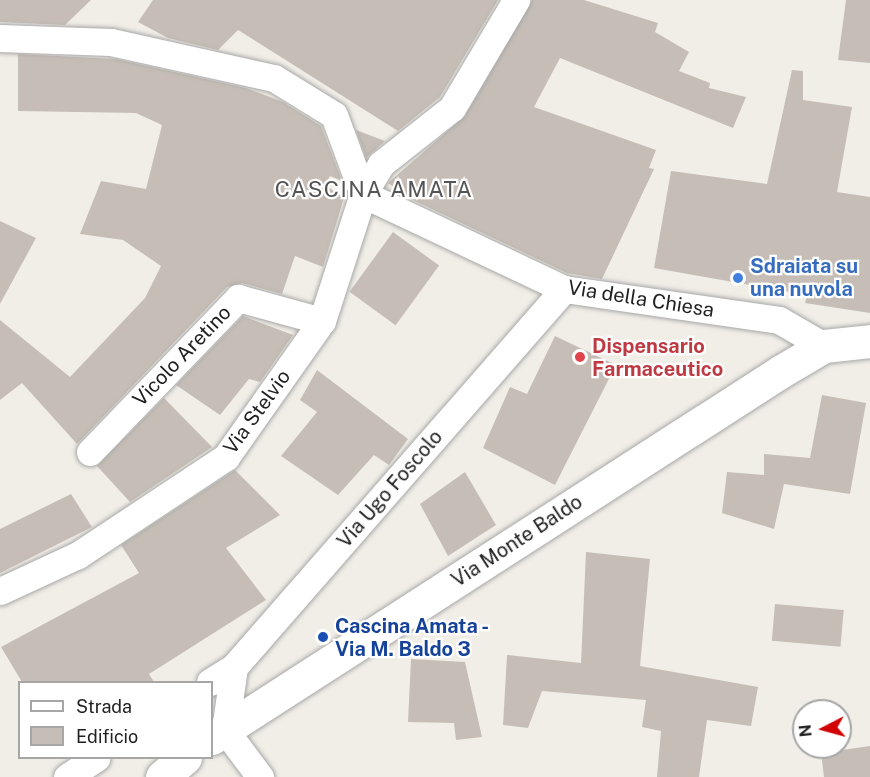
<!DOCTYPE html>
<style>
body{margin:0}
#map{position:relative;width:870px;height:777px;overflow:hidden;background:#f1eee7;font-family:"Public Sans",sans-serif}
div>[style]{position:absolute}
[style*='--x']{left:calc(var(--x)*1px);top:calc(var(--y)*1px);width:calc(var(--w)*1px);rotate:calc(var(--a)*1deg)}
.building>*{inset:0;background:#c6beb6;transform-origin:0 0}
.roads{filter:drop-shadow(0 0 2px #a8a8a8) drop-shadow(0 0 2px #a8a8a8)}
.minor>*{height:27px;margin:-13.5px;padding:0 13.5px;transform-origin:13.5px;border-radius:13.5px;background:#fff}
.tertiary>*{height:33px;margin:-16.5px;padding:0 16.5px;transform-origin:16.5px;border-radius:16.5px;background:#fff}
.dots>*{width:16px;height:16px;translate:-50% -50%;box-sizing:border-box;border:3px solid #fff;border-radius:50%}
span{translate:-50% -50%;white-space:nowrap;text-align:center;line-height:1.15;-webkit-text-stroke:4.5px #fff;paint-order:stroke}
.shop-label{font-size:20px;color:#366cbe;font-weight:700}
.left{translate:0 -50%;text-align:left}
.street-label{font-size:20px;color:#212121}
.health-label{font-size:20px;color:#be3a42;font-weight:700}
.transit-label{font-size:20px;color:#164399;font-weight:700}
.quarter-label{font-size:22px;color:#545454;letter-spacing:1.5px}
.legend{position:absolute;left:18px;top:681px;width:195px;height:78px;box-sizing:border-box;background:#fff;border:2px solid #a6a6a6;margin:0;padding:8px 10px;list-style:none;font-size:18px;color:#212121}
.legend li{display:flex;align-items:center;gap:12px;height:30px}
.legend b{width:30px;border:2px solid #a6a6a6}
.north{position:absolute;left:792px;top:699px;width:60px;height:60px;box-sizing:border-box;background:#fff;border:2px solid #a6a6a6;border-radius:50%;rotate:264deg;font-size:16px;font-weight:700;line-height:24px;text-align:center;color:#212121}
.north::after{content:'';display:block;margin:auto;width:21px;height:27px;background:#d20000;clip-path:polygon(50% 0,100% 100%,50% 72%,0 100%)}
</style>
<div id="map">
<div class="building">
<i style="clip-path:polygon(0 0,91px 0,65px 25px,0 22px)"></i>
<i style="clip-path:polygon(153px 0,498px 0,440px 97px,398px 131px,238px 30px,218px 50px,168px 38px,138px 22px)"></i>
<i style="clip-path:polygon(532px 0,584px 0,658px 23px,655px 32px,689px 52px,679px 71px,710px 83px,709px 88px,746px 97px,733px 128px,560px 58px,534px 107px,656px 150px,649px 168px,654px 169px,602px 279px,567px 273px,411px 199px,388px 183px,465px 116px)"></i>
<i style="clip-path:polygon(846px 0,870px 0,870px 63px,838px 60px)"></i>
<i style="clip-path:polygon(18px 54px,116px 59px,246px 88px,283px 102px,321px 126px,342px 181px,330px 176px,325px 185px,344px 198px,323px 267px,295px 256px,282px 294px,242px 283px,227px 287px,77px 444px,22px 383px,0 400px,0 320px,70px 377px,145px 298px,161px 266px,123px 240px,80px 234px,101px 181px,146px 189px,162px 125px,136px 113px,18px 111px)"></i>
<i style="clip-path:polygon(792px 70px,803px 71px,803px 100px,852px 107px,837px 192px,870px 197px,870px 313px,805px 303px,807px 295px,654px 268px,671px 171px,767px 184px)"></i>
<i style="clip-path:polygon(356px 130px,385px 141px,366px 158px)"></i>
<i style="clip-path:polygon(0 221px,36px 238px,0 304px)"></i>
<i style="left:393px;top:232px;width:57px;height:74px;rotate:36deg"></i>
<i style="clip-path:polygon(243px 316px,293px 335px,260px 382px,249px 379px,220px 415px,176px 385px)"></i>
<i style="clip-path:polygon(555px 336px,616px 365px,555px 485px,483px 448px,510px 387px,527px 394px)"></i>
<i style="clip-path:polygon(317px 370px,408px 439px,389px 465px,374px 455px,338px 495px,281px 456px,317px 412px,300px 400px)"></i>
<i style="clip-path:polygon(822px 395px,866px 403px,850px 494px,784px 484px,774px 529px,722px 513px,727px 472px,764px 475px,764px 454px,810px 458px)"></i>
<i style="clip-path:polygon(164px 398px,212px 447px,130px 502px,97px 466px)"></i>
<i style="clip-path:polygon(235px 470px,280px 515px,226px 548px,266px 600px,149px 674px,154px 682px,22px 682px,1px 647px,139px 573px,121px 545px)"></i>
<i style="clip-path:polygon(465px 472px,496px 525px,448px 556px,420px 504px)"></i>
<i style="clip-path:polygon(71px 494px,92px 527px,0 573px,0 529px)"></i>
<i style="clip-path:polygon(586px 552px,650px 559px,640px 666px,758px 687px,751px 726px,707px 720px,699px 777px,657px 777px,661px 731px,642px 727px,646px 700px,542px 691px,528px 728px,503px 725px,507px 655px,581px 663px)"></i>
<i style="left:775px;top:604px;width:69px;height:37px;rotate:5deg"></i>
<i style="clip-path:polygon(411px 659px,465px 662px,482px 737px,456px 740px,454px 723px,408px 722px)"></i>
<i style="clip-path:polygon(870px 746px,870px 777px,824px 777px,821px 753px)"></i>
</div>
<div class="roads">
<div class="minor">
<i style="--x:0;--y:38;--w:111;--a:2.1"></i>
<i style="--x:111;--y:42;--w:167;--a:12.5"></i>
<i style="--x:274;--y:78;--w:70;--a:31.7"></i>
<i style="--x:334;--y:115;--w:84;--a:69.8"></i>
<i style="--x:363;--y:194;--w:222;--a:25.3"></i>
<i style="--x:564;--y:289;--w:217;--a:8.2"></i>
<i style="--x:779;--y:320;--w:52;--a:30"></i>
<i style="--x:90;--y:452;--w:214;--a:-46.1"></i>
<i style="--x:238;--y:298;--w:87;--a:15.3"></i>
<i style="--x:0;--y:591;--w:86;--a:-24.8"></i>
<i style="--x:78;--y:555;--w:178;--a:-33.5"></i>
<i style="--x:226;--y:457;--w:166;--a:-54.8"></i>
<i style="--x:322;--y:321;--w:133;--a:-72.1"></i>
<i style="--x:363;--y:194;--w:35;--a:-59"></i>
<i style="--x:381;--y:164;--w:90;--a:-38.3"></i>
<i style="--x:452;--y:108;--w:126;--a:-59.3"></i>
<i style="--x:234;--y:667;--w:64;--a:98.1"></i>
<i style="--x:225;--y:730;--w:59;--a:53.3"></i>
<i style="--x:210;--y:682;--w:28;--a:-32"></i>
<i style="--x:234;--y:667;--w:502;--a:-48.88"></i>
<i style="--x:67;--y:777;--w:35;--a:-33"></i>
</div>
<div class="tertiary">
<i style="--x:212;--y:738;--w:676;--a:-32.8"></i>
<i style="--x:780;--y:372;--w:51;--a:-30.6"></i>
<i style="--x:824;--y:346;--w:46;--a:-6.2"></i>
<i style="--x:162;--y:777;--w:30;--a:-40"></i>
</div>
</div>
<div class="dots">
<i style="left:738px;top:278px;background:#3f7fe0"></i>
<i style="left:580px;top:357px;background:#e0444e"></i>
<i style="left:323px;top:637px;background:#1a4fb4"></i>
</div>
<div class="shop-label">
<span class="left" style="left:750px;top:278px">Sdraiata su<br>una nuvola</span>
</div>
<div class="street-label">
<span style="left:641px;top:299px;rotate:9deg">Via della Chiesa</span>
<span style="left:182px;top:356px;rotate:-46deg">Vicolo Aretino</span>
<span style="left:257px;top:412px;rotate:-54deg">Via Stelvio</span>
<span style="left:390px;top:489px;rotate:-49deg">Via Ugo Foscolo</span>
<span style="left:517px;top:541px;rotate:-33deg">Via Monte Baldo</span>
</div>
<div class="health-label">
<span class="left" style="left:592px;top:358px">Dispensario<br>Farmaceutico</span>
</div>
<div class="transit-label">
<span class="left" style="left:335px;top:638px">Cascina Amata -<br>Via M. Baldo 3</span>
</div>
<div class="quarter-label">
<span style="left:374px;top:190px">CASCINA AMATA</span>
</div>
<ul class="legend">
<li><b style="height:8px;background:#fff"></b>Strada</li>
<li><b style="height:16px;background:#c6beb6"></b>Edificio</li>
</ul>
<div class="north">N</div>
</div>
